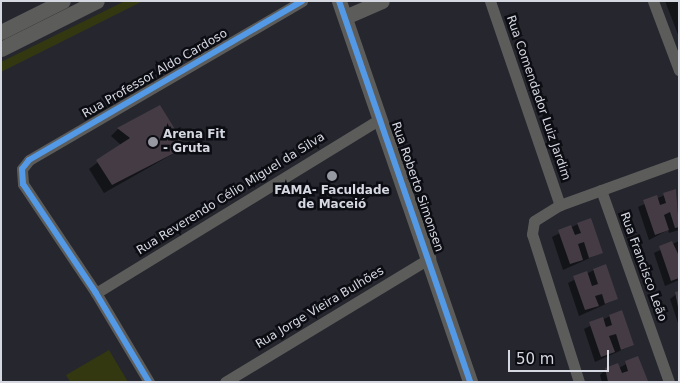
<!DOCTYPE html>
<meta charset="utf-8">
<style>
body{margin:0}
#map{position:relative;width:680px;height:383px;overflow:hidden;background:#25262e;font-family:"DejaVu Sans",sans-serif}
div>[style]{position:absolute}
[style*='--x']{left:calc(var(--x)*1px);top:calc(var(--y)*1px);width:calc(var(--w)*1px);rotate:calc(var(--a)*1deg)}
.green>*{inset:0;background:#333810}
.shadow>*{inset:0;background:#0007}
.building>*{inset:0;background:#443b45}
.minor>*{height:11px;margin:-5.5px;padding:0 5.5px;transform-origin:5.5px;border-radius:5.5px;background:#5c5c5a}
.tertiary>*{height:15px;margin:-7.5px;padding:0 7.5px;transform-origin:7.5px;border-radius:7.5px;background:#5c5c5a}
.cycleway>*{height:6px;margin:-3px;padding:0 3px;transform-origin:3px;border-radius:3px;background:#5399e6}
.dots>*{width:14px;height:14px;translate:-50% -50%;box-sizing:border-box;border:2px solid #0c0d13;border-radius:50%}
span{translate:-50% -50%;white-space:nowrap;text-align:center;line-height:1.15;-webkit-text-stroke:5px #0c0d13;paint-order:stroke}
.street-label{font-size:12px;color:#d5d7e1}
.poi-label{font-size:12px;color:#d5d7e1;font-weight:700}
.left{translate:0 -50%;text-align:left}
.frame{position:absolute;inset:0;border:2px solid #d5d7e1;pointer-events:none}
.scale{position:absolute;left:508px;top:350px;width:101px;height:22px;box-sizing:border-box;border:2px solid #d5d7e1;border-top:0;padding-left:6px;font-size:15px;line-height:18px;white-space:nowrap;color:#d5d7e1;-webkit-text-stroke:4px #0c0d13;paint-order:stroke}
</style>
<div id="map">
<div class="green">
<i style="clip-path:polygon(125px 1px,143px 1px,1px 72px,1px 62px)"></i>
<i style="clip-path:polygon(109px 350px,128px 382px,70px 382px,66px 375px)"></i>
</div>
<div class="shadow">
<i style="clip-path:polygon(665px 1px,679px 1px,679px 37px)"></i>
<i style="clip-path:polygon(159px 106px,185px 147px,104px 193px,89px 169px,121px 145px,111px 136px,118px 129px)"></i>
<i style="clip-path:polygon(676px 190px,679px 230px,669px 233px,668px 230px,649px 240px,638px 207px)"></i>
<i style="clip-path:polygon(578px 224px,601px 253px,563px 270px,552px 237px)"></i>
<i style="clip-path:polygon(679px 241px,679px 280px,665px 286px,654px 253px)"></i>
<i style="clip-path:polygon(594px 270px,617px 299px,579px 316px,568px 283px)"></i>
<i style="clip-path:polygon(679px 292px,679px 326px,670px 299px)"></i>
<i style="clip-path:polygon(610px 316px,633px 345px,595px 362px,584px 329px)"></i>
<i style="clip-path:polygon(637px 358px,645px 382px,602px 382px,600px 375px,606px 369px,619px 368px)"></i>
</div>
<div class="building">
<i style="clip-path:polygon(160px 105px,186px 147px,112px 185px,96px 160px,130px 138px,117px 128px)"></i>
<i style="clip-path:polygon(676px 189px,679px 227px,675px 228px,670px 212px,664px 215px,669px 230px,655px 235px,643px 200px,657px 195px,660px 205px,666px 203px,663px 193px)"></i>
<i style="clip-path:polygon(591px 218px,603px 253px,589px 258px,584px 242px,578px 244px,583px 260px,570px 264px,558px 230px,571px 225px,575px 235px,581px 233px,577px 223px)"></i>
<i style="clip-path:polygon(672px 241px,679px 256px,679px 278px,671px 281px,659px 246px)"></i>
<i style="clip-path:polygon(606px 264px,618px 299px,605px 304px,602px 294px,595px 296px,599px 306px,585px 310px,573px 276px,587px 271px,592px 286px,598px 284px,593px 269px)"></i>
<i style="clip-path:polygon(679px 291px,679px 307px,678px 307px,675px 292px)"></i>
<i style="clip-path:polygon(622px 310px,634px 345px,621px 350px,616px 334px,609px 336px,615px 352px,601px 357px,589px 322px,603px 317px,606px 327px,612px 325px,609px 315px)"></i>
<i style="clip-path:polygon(638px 356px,648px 381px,608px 382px,605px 368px,618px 363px,622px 373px,628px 371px,625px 361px)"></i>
</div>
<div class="minor">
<i style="--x:490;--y:1;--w:216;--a:71.1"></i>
<i style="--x:653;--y:1;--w:74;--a:69.4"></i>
<i style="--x:601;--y:190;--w:204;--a:70.5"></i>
<i style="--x:96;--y:293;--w:333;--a:-31.5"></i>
<i style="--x:149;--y:382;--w:104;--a:-120.8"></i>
<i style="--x:96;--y:293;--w:131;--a:-123.8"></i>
<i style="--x:23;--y:184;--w:15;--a:-94"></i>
<i style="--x:22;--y:169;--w:11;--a:-52"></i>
<i style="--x:29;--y:160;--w:316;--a:-30.2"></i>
<i style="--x:225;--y:382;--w:240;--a:-31.2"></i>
<i style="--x:579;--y:382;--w:155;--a:-107.6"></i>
<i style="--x:532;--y:234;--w:13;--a:-81"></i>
<i style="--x:534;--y:221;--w:31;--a:-32"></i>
<i style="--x:560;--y:205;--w:127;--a:-19.9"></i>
</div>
<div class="tertiary">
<i style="--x:339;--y:1;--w:403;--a:71"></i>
<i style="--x:345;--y:17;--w:40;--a:-23.4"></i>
<i style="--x:1;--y:32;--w:69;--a:-26.6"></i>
<i style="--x:1;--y:49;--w:107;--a:-26.6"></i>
</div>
<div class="cycleway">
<i style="--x:339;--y:1;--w:403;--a:71"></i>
<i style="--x:149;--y:382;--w:104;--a:-120.8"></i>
<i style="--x:96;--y:293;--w:131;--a:-123.8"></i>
<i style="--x:23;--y:184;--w:15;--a:-94"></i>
<i style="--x:22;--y:169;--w:11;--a:-52"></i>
<i style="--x:29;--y:160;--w:316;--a:-30.2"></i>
</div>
<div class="dots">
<i style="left:153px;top:142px;background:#9799a2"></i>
<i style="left:332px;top:176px;background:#9799a2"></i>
</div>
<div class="street-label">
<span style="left:155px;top:74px;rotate:-30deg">Rua Professor Aldo Cardoso</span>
<span style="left:538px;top:98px;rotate:71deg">Rua Comendador Luiz Jardim</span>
<span style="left:417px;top:187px;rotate:71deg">Rua Roberto Simonsen</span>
<span style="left:231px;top:194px;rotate:-32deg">Rua Reverendo Célio Miguel da Silva</span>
<span style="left:643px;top:267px;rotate:70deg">Rua Francisco Leão</span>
<span style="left:320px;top:308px;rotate:-31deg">Rua Jorge Vieira Bulhões</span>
</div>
<div class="poi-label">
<span class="left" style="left:163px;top:142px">Arena Fit<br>- Gruta</span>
<span style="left:332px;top:198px">FAMA- Faculdade<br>de Maceió</span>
</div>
<div class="frame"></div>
<div class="scale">50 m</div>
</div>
